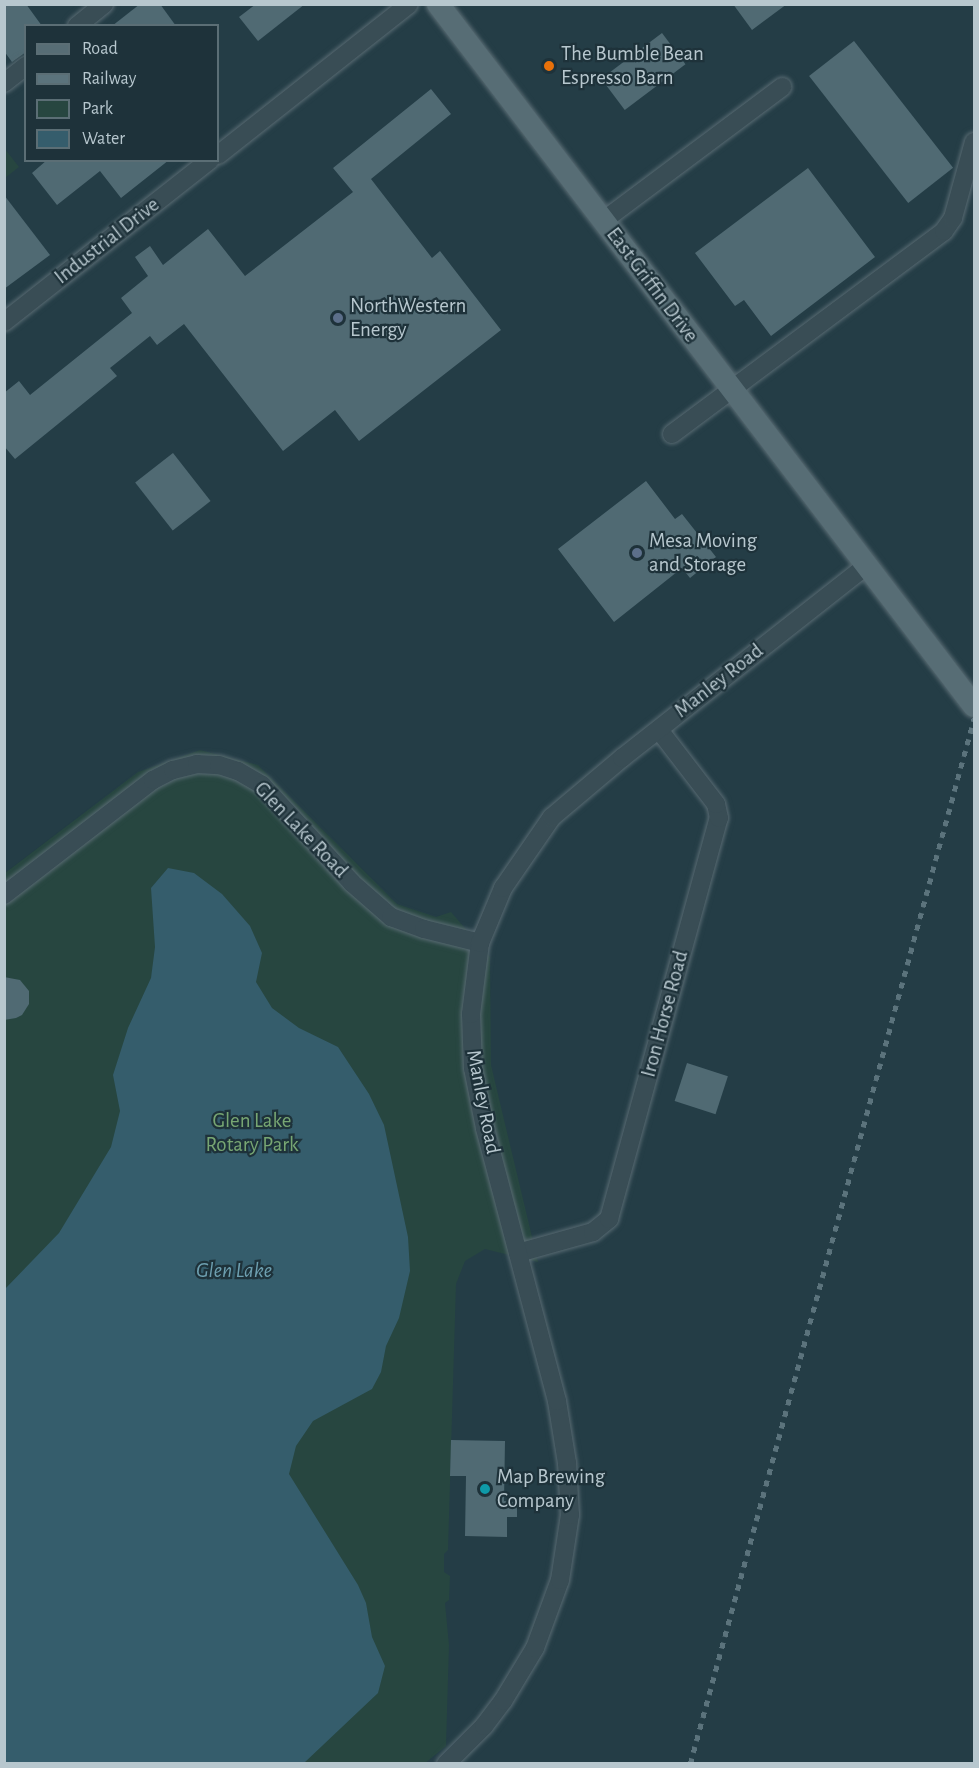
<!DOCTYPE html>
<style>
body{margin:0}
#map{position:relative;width:979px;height:1768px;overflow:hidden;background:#243d46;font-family:"Alegreya Sans",sans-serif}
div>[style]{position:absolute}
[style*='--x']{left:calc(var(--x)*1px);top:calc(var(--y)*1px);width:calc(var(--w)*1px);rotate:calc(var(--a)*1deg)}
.green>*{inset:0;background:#274640}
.water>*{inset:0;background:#355d6c}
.building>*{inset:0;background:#506a73;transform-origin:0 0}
.roads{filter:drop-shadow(0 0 2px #586a72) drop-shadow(0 0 2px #586a72)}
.minor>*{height:18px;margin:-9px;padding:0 9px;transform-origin:9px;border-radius:9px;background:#394d55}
.major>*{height:22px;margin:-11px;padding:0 11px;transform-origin:11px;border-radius:11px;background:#576d75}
.rail>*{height:4.5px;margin-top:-2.25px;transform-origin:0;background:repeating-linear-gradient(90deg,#5b737c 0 6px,transparent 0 12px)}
.dots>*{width:16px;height:16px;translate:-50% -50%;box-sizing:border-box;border:3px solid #1e323a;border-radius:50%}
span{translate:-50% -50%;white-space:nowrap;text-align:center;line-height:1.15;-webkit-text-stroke:4.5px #1e323a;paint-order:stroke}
.poi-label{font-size:21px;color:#b7c7ce}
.left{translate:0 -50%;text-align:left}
.street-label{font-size:21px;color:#b7c7ce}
.park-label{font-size:21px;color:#77a673}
.water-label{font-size:22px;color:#6d9fb0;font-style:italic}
.frame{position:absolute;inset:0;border:6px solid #b7c7ce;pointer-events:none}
.legend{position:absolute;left:24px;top:24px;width:195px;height:138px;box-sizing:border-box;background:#1e323a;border:2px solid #5b6e75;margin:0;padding:8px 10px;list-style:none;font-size:18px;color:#b7c7ce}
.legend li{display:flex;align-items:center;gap:12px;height:30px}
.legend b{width:30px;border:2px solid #5b6e75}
</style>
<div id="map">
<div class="green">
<i style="clip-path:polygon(5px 149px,19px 167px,5px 178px)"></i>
<i style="clip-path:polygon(200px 750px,258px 765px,397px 904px,436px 917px,451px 912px,490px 957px,491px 1065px,538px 1262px,485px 1249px,465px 1261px,456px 1284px,448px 1550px,444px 1554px,444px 1572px,450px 1576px,449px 1600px,445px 1603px,449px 1645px,446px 1746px,424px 1764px,5px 1764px,5px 873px,138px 772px)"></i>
</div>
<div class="water">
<i style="clip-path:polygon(168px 868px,194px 873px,222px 894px,250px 926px,262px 953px,256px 982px,272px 1008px,299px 1028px,338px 1047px,369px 1094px,384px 1125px,408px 1237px,410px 1271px,399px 1318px,386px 1346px,381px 1372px,372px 1389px,313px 1421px,296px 1446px,289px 1474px,358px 1585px,366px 1603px,372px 1637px,385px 1666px,378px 1693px,304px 1763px,5px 1763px,5px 1289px,59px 1233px,111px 1147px,120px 1111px,113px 1075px,128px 1028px,151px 978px,155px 947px,151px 888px)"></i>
</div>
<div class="building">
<i style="clip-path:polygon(4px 4px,26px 4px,42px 26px,26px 26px,26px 52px,12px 62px,4px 51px)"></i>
<i style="clip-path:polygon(140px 4px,160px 4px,176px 26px,112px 26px)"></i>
<i style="clip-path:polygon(256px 4px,305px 4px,258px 41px,239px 17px)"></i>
<i style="clip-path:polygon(733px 4px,787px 4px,752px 30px)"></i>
<i style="left:662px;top:33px;width:39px;height:76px;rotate:53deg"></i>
<i style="left:854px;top:41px;width:161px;height:57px;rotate:52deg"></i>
<i style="clip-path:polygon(431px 89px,451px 114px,371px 179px,432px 258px,440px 251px,501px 330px,359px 441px,335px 410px,283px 451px,184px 324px,157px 345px,150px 336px,110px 368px,117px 376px,15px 459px,4px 446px,4px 393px,19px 381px,30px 395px,132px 313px,121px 298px,148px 276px,135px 257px,150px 246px,163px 265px,208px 229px,245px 276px,353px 192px,333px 168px)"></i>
<i style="clip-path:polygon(47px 160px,169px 160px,121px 198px,100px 171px,57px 205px,32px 173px)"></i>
<i style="clip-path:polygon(808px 168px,875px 257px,771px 336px,744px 300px,735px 306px,695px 253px)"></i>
<i style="clip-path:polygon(4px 195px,50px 255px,4px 289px)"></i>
<i style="left:173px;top:453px;width:61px;height:48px;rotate:52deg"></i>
<i style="clip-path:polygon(646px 481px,675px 519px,682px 514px,716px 557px,690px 578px,682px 568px,614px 622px,558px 549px)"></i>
<i style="clip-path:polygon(4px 977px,20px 980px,29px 991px,29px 1004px,22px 1015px,16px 1018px,4px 1020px)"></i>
<i style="left:687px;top:1063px;width:43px;height:40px;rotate:18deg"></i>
<i style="clip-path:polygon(451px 1440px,505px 1441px,504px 1501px,517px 1503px,517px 1517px,507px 1517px,507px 1537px,465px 1536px,466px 1476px,450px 1476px)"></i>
</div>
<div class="roads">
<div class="minor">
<i style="--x:77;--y:26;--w:35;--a:-39"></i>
<i style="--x:4;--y:83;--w:28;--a:-38"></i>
<i style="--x:218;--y:155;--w:243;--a:-38.3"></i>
<i style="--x:603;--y:221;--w:224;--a:-36.8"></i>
<i style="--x:4;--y:322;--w:262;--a:-38.2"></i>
<i style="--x:672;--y:434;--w:339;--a:-36.7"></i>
<i style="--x:944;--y:231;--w:16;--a:-55"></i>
<i style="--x:953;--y:218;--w:79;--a:-74.6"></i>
<i style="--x:4;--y:895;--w:188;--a:-37.7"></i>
<i style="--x:153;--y:780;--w:22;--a:-27"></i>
<i style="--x:173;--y:770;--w:25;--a:-14"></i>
<i style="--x:197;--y:764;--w:22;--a:3"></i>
<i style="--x:219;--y:765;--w:20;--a:18"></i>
<i style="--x:238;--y:771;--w:28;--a:30"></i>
<i style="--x:262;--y:785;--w:133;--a:47.4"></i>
<i style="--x:352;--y:883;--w:52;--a:41.1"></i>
<i style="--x:391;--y:917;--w:35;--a:20"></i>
<i style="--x:424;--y:929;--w:58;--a:14"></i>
<i style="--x:518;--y:1253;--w:78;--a:-15.6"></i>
<i style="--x:593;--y:1232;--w:21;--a:-39"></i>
<i style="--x:609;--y:1219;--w:416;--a:-74.7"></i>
<i style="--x:719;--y:818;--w:14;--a:-102"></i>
<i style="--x:716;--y:804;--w:93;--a:-127.6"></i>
<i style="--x:446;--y:1764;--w:54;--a:-45"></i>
<i style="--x:484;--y:1726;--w:31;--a:-53"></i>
<i style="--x:503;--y:1701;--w:62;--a:-58.9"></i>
<i style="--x:535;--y:1648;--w:72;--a:-69.8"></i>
<i style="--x:560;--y:1580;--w:66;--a:-81.3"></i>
<i style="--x:570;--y:1515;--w:52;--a:-93.3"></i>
<i style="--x:567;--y:1463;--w:63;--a:-99.2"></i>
<i style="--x:557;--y:1401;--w:282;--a:-104.8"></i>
<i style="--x:485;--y:1128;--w:61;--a:-101.3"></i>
<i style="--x:473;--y:1068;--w:54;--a:-92.1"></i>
<i style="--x:471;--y:1014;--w:72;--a:-82.8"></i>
<i style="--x:480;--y:943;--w:60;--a:-67.3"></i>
<i style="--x:503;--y:888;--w:86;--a:-55.4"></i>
<i style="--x:552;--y:817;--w:92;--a:-40.1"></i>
<i style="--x:622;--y:758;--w:310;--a:-38.2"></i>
</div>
<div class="major">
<i style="--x:438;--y:4;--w:883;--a:52.64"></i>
</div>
</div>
<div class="rail">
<i style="--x:690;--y:1764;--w:1084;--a:-74.81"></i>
</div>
<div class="dots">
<i style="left:549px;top:66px;background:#e8710a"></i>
<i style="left:338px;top:318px;background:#5c6f8a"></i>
<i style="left:637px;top:553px;background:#5c6f8a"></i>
<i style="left:485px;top:1489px;background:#0f9aa8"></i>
</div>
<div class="poi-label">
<span class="left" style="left:561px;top:66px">The Bumble Bean<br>Espresso Barn</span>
<span class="left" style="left:350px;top:318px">NorthWestern<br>Energy</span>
<span class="left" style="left:649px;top:553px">Mesa Moving<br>and Storage</span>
<span class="left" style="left:497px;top:1489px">Map Brewing<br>Company</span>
</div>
<div class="street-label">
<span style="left:107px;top:241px;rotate:-38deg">Industrial Drive</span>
<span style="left:652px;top:285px;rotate:53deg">East Griffin Drive</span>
<span style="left:719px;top:681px;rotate:-38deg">Manley Road</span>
<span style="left:301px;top:830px;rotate:46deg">Glen Lake Road</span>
<span style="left:665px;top:1014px;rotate:-75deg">Iron Horse Road</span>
<span style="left:483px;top:1102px;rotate:79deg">Manley Road</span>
</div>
<div class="park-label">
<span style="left:252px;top:1133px">Glen Lake<br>Rotary Park</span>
</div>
<div class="water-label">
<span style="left:234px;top:1271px">Glen Lake</span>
</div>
<div class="frame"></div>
<ul class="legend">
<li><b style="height:8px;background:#576d75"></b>Road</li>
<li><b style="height:8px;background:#5b737c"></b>Railway</li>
<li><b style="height:16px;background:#274640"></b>Park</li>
<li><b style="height:16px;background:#355d6c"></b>Water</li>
</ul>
</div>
